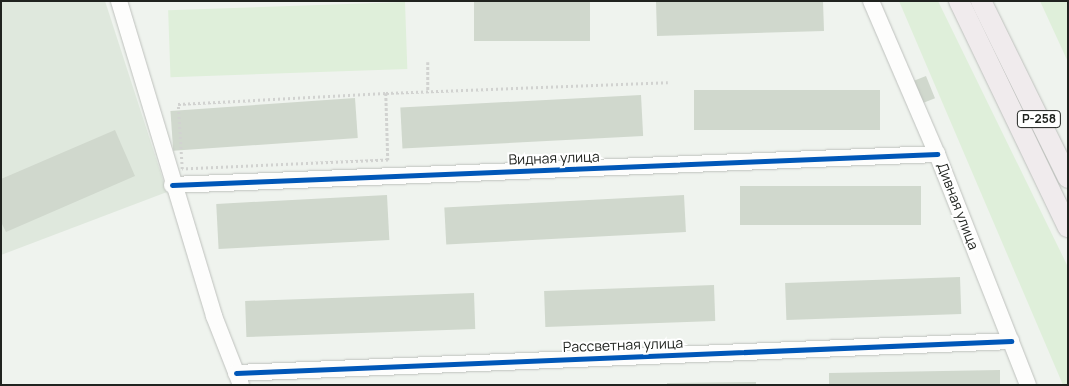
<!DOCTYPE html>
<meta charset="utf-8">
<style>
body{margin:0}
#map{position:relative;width:1069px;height:386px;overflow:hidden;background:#eff3ee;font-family:Manrope,sans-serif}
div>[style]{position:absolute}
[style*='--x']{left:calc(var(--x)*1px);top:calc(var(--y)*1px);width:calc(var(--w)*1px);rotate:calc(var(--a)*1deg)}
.built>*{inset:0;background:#dfe8dd}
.green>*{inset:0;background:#dfefda;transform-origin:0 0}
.building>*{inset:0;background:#d0d8cd;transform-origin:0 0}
.path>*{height:2.5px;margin-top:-1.25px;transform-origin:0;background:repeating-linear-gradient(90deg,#d1d2d0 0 2.5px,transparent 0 5px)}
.roads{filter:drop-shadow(0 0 1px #bec1bd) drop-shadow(0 0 1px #bec1bd)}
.minor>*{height:16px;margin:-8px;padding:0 8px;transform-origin:8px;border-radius:8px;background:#fdfdfc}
.major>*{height:20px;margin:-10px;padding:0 10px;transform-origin:10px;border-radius:10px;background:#f0ebed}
.cycleway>*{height:5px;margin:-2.5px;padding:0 2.5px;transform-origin:2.5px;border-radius:2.5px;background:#0057b8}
span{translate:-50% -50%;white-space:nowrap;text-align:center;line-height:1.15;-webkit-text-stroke:4px #fff;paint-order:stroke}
.shield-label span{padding:1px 4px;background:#fff;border:1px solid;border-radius:4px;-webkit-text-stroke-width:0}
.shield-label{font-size:12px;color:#20231f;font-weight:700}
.street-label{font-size:14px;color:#20231f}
.frame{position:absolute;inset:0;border:2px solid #20231f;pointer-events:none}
</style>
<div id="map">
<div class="built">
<i style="clip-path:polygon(1px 1px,105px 1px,167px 192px,1px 255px)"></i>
</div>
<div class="green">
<i style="clip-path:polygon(899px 1px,938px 1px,1068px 267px,1068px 385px,1063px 385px)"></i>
<i style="clip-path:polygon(1040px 1px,1068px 1px,1068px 62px)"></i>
<i style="left:405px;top:2px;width:67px;height:237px;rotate:88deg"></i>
</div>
<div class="building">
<i style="left:474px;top:1px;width:116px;height:40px"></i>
<i style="clip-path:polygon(656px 1px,823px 1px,824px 31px,657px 36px)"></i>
<i style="left:926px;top:76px;width:24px;height:13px;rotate:68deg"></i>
<i style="left:694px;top:90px;width:186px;height:40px"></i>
<i style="left:641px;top:95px;width:41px;height:241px;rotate:87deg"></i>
<i style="left:355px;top:98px;width:40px;height:185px;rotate:86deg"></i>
<i style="clip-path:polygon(115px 130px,135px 176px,6px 232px,1px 222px,1px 179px)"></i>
<i style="left:921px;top:186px;width:39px;height:181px;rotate:90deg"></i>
<i style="left:387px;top:195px;width:45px;height:171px;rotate:87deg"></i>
<i style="left:684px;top:195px;width:37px;height:240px;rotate:87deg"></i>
<i style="left:960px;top:277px;width:37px;height:175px;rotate:88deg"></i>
<i style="left:714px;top:285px;width:36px;height:170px;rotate:88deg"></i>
<i style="left:474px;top:293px;width:36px;height:229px;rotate:88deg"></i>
<i style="clip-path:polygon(1000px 370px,1000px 385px,829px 385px,829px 373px)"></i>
<i style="clip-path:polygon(756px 382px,756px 385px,667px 385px,667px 383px)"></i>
</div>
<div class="path">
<i style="--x:428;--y:62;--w:29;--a:90"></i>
<i style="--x:386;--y:93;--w:67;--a:88.3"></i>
<i style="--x:388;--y:160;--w:206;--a:177.5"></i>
<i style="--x:182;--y:169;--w:65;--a:-93.5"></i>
<i style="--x:178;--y:104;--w:208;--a:-3"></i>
<i style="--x:386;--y:93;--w:282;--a:-2.2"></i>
</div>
<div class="roads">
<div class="minor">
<i style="--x:119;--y:1;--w:329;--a:73.2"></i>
<i style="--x:214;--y:316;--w:74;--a:68.6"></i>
<i style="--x:871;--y:1;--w:167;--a:66.7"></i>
<i style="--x:937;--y:154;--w:248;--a:68.5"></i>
<i style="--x:172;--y:185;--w:766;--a:-2.32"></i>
<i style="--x:236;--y:373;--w:776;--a:-2.36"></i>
</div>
<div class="major">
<i style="--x:959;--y:1;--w:251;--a:64.3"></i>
<i style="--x:981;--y:1;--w:197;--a:63.8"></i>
</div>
</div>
<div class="cycleway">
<i style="--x:172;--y:185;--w:766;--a:-2.32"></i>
<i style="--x:236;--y:373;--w:776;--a:-2.36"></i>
</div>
<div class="shield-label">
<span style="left:1039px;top:119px">Р-258</span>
</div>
<div class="street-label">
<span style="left:554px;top:158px;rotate:-2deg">Видная улица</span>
<span style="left:958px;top:206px;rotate:69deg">Дивная улица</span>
<span style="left:623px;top:345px;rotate:-2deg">Рассветная улица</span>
</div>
<div class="frame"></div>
</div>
